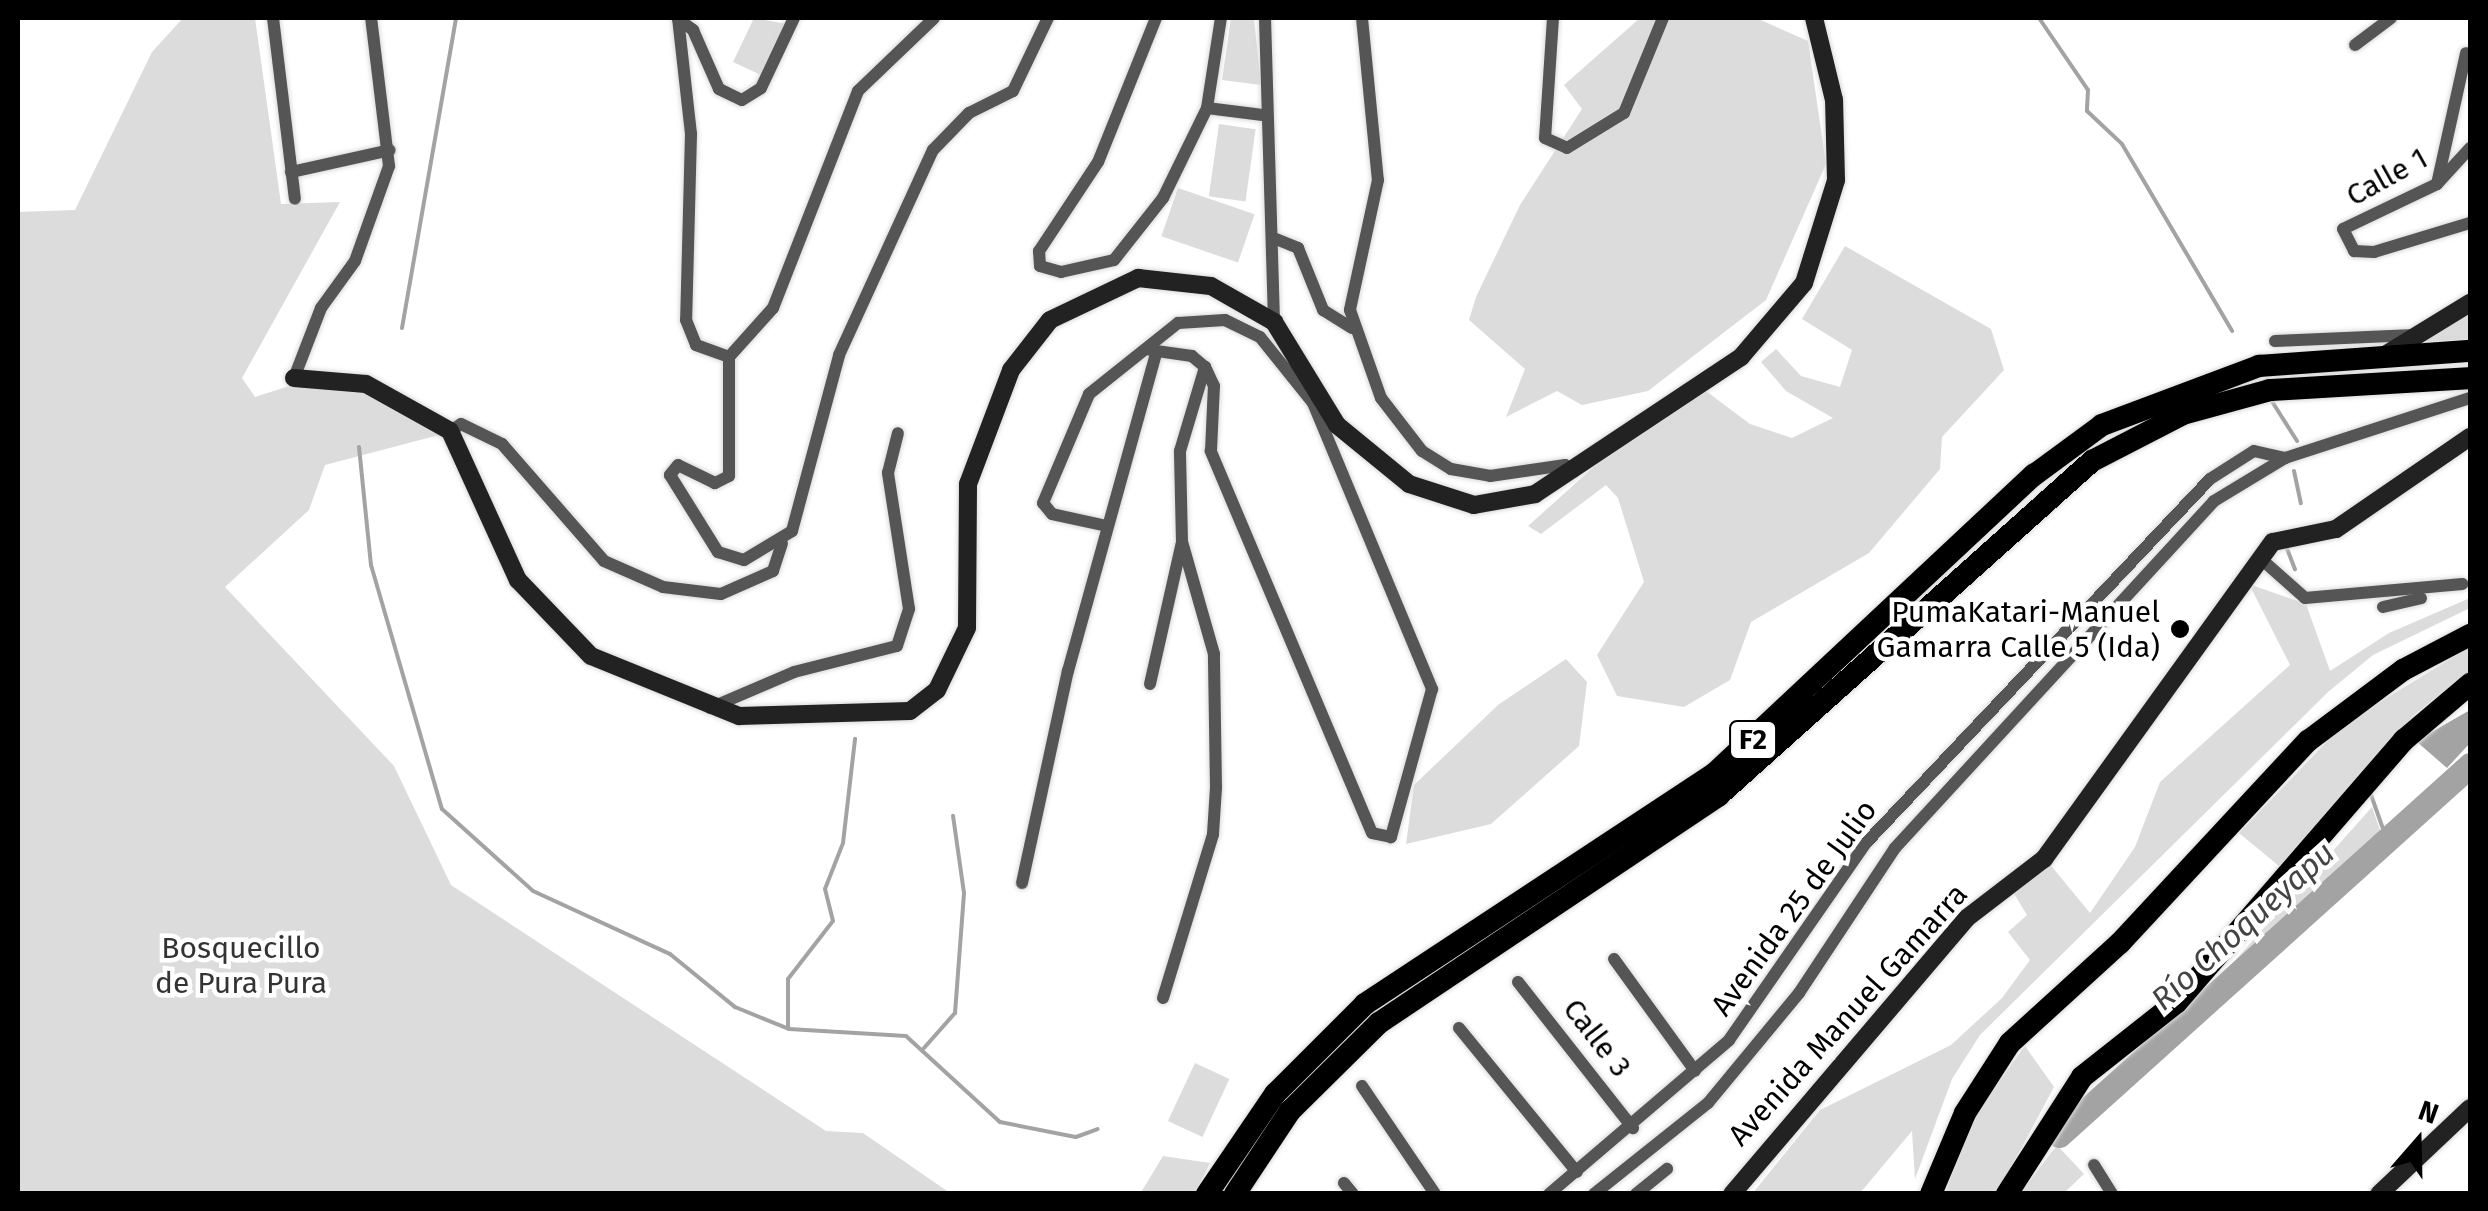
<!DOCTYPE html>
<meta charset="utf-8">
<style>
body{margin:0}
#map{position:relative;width:2488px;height:1211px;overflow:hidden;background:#fff;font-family:"Fira Sans",sans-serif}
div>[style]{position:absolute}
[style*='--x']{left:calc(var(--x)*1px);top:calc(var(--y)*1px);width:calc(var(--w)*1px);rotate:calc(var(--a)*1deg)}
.green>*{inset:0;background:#dcdcdc;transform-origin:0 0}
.water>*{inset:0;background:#a3a3a3}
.stream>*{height:4px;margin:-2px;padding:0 2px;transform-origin:2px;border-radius:2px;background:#a3a3a3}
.river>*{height:25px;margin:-12.5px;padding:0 12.5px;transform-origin:12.5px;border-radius:12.5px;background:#a3a3a3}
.roads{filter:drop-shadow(0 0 2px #dbdbdb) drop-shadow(0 0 2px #dbdbdb)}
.street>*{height:12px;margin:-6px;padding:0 6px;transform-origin:6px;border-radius:6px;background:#555}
.secondary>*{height:18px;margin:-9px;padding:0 9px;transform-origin:9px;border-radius:9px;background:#222}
.highway>*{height:22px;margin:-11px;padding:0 11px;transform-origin:11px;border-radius:11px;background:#000}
.dots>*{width:28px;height:28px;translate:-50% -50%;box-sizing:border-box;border:5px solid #fff;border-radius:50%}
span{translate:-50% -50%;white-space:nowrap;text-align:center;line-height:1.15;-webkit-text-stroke:9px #fff;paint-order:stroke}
.shield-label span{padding:2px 8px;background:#fff;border:2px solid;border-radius:8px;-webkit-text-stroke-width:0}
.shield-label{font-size:28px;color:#000;font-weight:700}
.street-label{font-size:30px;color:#000}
.poi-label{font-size:30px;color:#000}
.right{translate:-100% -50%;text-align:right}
.park-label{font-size:30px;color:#333}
.water-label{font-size:32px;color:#444;font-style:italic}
.frame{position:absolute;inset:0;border:20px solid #000;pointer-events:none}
.north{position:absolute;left:2368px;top:1091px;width:100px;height:100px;-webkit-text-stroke:8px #fff;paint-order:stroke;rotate:20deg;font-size:28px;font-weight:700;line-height:40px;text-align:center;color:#000}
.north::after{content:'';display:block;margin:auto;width:35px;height:45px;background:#000;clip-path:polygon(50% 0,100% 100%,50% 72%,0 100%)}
</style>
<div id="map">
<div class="green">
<i style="clip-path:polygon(183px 18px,255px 18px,281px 204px,340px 202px,242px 378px,255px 397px,320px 376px,371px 385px,439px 435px,325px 465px,309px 510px,225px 587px,394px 766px,451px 885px,826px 1131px,863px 1133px,950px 1193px,18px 1193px,18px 212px,75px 210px,152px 52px)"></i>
<i style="clip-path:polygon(754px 18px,787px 24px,763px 76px,733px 62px)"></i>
<i style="clip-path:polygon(1231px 18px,1254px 18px,1261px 85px,1222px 80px)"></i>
<i style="clip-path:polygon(1640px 18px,1756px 18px,1808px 41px,1826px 164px,1766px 300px,1648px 391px,1582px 405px,1557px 391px,1506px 417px,1525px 369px,1469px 320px,1476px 297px,1520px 205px,1582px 109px,1564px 85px)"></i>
<i style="left:1219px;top:124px;width:37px;height:73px;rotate:8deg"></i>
<i style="left:1178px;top:188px;width:81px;height:51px;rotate:19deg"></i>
<i style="clip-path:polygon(1845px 246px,1991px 329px,2004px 370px,1942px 437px,1940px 469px,1869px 553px,1751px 622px,1730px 680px,1684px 707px,1617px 696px,1597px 655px,1644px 582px,1618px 498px,1606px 485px,1541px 534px,1528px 526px,1596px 465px,1706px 391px,1750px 424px,1792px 438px,1833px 418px,1786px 391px,1761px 362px,1776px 349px,1801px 376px,1840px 387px,1852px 350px,1802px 319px)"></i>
<i style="clip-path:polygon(2470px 314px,2470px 339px,2422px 342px,2443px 326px)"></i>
<i style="clip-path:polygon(2249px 584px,2306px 604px,2330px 671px,2389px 633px,2470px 598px,2470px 608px,2373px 655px,2328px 692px,1980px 1035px,1952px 1079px,1915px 1179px,1912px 1131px,1860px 1193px,1752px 1194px,1820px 1110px,1951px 1045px,2002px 998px,2030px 960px,2008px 932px,2027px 915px,2013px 892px,2048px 862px,2090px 913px,2135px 847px,2160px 782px,2290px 665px)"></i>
<i style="clip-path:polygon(2470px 647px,2470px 670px,2414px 715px,2279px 866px,2239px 833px,2344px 724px)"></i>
<i style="clip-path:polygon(1566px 659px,1587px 682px,1579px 746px,1491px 824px,1406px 844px,1414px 785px,1498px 705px)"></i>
<i style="clip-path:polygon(2372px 807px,2386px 847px,2096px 1102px,2222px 975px)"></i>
<i style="clip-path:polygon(2025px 1046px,2054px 1087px,1997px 1193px,1945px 1194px,1972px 1118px)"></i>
<i style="left:1195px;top:1063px;width:38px;height:64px;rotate:25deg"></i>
<i style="clip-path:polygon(2057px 1145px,2084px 1174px,2064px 1193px,2020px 1194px)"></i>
<i style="clip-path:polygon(1163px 1156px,1210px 1163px,1195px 1193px,1140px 1194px)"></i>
</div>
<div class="water">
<i style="clip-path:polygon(2470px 710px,2470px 743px,2447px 768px,2416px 741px)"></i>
</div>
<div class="stream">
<i style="--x:2039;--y:18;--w:87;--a:55.8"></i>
<i style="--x:2088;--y:90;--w:21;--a:93"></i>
<i style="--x:2087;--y:111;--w:48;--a:43.3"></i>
<i style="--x:2122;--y:144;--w:217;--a:59.5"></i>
<i style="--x:402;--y:328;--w:315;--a:-80.1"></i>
<i style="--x:2273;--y:403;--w:45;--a:57.7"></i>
<i style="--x:359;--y:447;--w:119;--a:84.2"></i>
<i style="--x:371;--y:565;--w:254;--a:73.8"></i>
<i style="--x:442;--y:809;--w:122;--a:42"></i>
<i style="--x:533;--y:891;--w:151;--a:24.7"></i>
<i style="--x:670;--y:954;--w:84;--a:39.2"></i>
<i style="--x:735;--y:1007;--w:58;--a:22.2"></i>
<i style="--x:789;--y:1029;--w:117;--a:3.4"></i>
<i style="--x:906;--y:1036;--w:127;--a:42.5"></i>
<i style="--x:1000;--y:1122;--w:77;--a:11.2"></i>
<i style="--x:1076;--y:1137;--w:23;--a:-20"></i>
<i style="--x:2294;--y:471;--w:33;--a:78"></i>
<i style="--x:2286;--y:546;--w:25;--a:69"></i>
<i style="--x:2370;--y:792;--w:51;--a:70.5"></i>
<i style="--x:788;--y:1027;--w:48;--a:-90"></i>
<i style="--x:788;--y:979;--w:73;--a:-52.2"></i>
<i style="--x:833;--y:921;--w:33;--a:-104"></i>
<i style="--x:825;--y:889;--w:49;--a:-68.6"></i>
<i style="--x:843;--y:843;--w:105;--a:-83.4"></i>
<i style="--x:924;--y:1048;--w:47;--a:-48.5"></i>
<i style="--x:955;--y:1013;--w:120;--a:-85.7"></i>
<i style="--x:964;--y:893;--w:78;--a:-98.1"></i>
</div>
<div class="river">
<i style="--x:2059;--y:1135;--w:553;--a:-41.99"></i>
</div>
<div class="roads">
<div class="street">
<i style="--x:273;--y:18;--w:182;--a:83.1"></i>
<i style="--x:678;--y:18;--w:117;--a:83.6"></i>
<i style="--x:691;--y:134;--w:186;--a:91.5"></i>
<i style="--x:686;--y:320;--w:27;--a:68"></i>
<i style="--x:696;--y:345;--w:35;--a:20"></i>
<i style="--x:729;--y:357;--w:66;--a:-48.1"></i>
<i style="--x:773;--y:308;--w:233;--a:-68.6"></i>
<i style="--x:858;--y:91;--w:105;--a:-43.8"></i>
<i style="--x:1156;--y:18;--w:155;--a:111.9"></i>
<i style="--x:1098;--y:162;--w:107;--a:123.5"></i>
<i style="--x:1039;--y:251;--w:15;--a:86"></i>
<i style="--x:1040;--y:266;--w:22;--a:16"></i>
<i style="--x:1061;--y:272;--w:54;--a:-12.8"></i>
<i style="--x:1114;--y:260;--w:79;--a:-51.7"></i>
<i style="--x:1163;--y:198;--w:100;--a:-63.9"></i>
<i style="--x:1207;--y:108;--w:56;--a:7.1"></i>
<i style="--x:1265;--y:18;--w:304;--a:88.3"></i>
<i style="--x:1362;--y:18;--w:163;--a:84.4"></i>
<i style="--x:1378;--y:180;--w:133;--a:102.2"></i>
<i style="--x:1350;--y:310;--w:93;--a:70.6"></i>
<i style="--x:1381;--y:398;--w:67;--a:52.3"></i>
<i style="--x:1422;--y:451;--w:34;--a:32"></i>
<i style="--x:1451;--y:469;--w:40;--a:10"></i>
<i style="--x:1490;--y:476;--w:76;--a:-8.3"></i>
<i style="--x:1565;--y:465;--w:11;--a:38"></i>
<i style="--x:1553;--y:18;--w:120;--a:93.8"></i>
<i style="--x:1545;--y:138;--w:24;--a:24"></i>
<i style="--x:1567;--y:148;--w:67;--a:-31.6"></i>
<i style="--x:1624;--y:113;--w:103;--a:-67.7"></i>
<i style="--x:678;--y:19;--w:19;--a:36"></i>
<i style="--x:693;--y:30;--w:64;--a:66.2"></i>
<i style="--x:719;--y:89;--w:25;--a:26"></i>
<i style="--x:742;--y:100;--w:22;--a:-32"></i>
<i style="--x:761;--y:88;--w:77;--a:-64.8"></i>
<i style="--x:2355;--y:45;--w:45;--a:-36.9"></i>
<i style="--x:1207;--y:108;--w:91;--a:-81.2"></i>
<i style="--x:2470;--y:148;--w:49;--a:132.5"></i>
<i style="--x:2437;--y:184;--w:104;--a:154.4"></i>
<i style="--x:2343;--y:229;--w:25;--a:63"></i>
<i style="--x:2354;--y:251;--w:20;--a:3"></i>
<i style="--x:2374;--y:252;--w:100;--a:-16.8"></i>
<i style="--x:291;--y:172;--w:101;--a:-12.5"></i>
<i style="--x:2437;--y:184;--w:134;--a:-77.5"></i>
<i style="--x:1276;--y:239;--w:24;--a:22"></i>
<i style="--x:1298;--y:248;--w:67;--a:68"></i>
<i style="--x:1323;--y:310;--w:34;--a:32"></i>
<i style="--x:2275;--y:341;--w:139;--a:-2.5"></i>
<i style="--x:729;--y:357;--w:119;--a:90"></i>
<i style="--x:729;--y:476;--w:16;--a:153"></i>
<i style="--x:715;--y:483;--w:41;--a:-154.1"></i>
<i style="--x:678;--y:465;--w:13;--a:129"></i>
<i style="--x:670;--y:475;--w:91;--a:58.1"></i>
<i style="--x:718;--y:552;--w:27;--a:17"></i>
<i style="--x:744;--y:560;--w:56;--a:-31.1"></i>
<i style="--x:792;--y:531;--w:182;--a:-75"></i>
<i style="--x:839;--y:355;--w:226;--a:-65.4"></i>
<i style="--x:933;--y:150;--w:52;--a:-45.8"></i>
<i style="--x:969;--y:113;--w:49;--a:-26.6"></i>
<i style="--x:1013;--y:91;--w:81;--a:-64.4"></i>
<i style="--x:294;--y:378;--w:75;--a:-68.9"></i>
<i style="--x:321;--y:308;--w:58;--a:-54.1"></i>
<i style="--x:355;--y:261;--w:101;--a:-70.3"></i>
<i style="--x:389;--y:166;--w:149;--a:-96.9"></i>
<i style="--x:450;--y:431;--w:13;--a:-32"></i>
<i style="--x:461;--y:424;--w:46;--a:26"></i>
<i style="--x:502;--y:444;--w:155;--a:48.9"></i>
<i style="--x:604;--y:561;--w:64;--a:23.8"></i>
<i style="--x:663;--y:587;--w:58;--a:6.9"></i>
<i style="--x:721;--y:594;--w:57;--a:-23.9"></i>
<i style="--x:773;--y:571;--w:29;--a:-72"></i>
<i style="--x:1107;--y:526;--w:56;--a:-167.7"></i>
<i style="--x:1052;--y:514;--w:14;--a:-129"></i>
<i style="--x:1043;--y:503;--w:118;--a:-67.1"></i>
<i style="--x:1089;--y:394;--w:114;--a:-38.6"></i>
<i style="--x:1178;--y:323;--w:47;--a:-3.7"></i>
<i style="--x:1225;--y:320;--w:39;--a:26"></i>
<i style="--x:1260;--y:337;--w:85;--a:51.2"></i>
<i style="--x:1313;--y:403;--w:310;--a:67.4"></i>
<i style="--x:1432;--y:689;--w:154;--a:105.5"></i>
<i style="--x:1391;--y:837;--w:19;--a:-168"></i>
<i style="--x:1372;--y:833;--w:415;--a:-112.9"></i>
<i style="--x:1211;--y:451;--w:65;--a:-87.4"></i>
<i style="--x:1214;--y:386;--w:21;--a:-115"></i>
<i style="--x:2260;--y:558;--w:60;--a:41.6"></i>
<i style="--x:2305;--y:598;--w:158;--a:-5.1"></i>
<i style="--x:2383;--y:607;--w:39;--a:-13"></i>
<i style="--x:1150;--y:684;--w:146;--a:-77.3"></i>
<i style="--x:1182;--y:542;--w:91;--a:-91.3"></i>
<i style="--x:1180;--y:451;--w:88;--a:-73.4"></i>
<i style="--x:1205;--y:367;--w:17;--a:-140"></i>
<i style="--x:1192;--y:356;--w:42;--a:-171.9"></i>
<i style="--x:710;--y:708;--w:91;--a:-23.2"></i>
<i style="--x:794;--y:672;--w:106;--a:-14.2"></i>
<i style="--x:897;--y:646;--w:39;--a:-72"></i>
<i style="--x:909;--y:609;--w:138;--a:-98.8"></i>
<i style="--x:888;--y:473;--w:41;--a:-76"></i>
<i style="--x:1022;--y:883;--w:217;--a:-77.8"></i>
<i style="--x:1068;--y:671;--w:330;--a:-74.5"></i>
<i style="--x:1614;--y:959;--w:138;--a:54.1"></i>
<i style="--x:1518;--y:982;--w:186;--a:51.8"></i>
<i style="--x:1163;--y:998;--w:171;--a:-73"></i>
<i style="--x:1213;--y:834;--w:46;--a:-86.3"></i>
<i style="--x:1216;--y:788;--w:134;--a:-90.9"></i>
<i style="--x:1214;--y:654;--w:116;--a:-105.9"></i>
<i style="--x:1459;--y:1028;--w:186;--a:50.7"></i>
<i style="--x:1362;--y:1086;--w:130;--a:55.9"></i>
<i style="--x:2094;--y:1165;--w:34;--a:58"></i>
<i style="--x:1344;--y:1183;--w:14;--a:51"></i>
<i style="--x:1549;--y:1194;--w:237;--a:-40.5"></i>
<i style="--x:1729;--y:1040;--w:240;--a:-55.2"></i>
<i style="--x:1866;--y:843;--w:501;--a:-46.62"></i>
<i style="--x:2210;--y:479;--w:52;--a:-32.5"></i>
<i style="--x:2254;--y:451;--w:32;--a:13"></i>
<i style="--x:1594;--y:1194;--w:146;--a:-38.6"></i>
<i style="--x:1708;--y:1103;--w:143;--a:-50.4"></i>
<i style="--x:1799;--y:993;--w:174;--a:-56.5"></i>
<i style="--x:1895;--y:848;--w:471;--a:-47.4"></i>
<i style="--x:2214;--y:501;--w:83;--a:-31.2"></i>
<i style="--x:2285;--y:458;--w:194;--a:-18"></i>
<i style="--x:1636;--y:1194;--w:40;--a:-39"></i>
</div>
<div class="secondary">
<i style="--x:2385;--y:355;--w:100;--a:-31.5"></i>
<i style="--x:294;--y:378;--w:72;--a:4.8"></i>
<i style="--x:366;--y:384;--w:96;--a:29.2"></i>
<i style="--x:450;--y:431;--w:164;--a:65.5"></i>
<i style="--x:518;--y:580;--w:105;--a:46.2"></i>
<i style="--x:591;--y:656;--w:160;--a:22.1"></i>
<i style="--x:739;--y:716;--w:171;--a:-1.7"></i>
<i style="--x:910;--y:711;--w:34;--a:-38"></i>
<i style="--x:937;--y:690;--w:69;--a:-64.2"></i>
<i style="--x:967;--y:628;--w:144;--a:-89.6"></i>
<i style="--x:968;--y:484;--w:122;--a:-69.3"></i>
<i style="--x:1011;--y:370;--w:63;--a:-52"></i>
<i style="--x:1050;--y:320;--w:98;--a:-25.5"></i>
<i style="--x:1138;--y:278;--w:73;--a:6.3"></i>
<i style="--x:1211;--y:286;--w:73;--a:29.7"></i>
<i style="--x:1274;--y:322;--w:121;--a:58.5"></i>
<i style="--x:1337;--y:425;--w:93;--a:39.3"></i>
<i style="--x:1409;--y:484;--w:68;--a:17.9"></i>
<i style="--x:1474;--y:505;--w:62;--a:-10.2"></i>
<i style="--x:1535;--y:494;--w:247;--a:-33.6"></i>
<i style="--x:1741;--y:357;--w:97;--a:-49.6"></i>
<i style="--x:1804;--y:283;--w:108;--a:-72.7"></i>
<i style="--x:1836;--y:180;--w:80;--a:-91.4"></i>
<i style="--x:1834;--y:100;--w:84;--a:-103.7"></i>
<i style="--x:1732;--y:1194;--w:362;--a:-49.6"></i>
<i style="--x:1967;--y:918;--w:97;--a:-37.5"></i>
<i style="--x:2044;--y:859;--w:391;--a:-54.2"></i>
<i style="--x:2273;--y:542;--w:64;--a:-11.7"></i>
<i style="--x:2336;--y:529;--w:163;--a:-34.5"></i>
<i style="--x:2379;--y:1194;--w:125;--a:-43.4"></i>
</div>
<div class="highway">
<i style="--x:1207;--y:1194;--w:121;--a:-55.8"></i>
<i style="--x:1275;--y:1094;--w:127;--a:-45"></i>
<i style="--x:1365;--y:1004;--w:419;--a:-33.4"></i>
<i style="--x:1715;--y:773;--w:437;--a:-43.1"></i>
<i style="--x:2034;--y:475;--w:84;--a:-36.3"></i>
<i style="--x:2102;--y:425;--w:168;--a:-20.6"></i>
<i style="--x:2259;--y:366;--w:212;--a:-4.1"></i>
<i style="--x:1235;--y:1194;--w:100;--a:-56.5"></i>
<i style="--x:1290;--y:1111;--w:125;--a:-44.7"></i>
<i style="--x:1379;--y:1023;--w:409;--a:-33.8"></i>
<i style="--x:1719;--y:795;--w:501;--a:-41.84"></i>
<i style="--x:2092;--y:461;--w:102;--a:-27.3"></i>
<i style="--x:2183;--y:414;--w:90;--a:-15.4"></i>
<i style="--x:2270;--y:390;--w:200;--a:-3.4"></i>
<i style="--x:1931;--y:1194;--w:88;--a:-67.2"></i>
<i style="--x:1965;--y:1113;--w:83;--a:-57.3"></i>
<i style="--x:2010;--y:1043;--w:149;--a:-42.3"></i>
<i style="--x:2120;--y:943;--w:276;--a:-47.1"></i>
<i style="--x:2308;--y:741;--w:119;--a:-36.8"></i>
<i style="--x:2403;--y:670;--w:76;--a:-27.6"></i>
<i style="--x:2007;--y:1194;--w:139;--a:-57.3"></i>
<i style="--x:2082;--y:1077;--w:121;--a:-38.3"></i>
<i style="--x:2177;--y:1002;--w:347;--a:-49.1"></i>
<i style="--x:2404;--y:740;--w:87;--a:-40.3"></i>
</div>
</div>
<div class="dots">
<i style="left:2180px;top:629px;background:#000"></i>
</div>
<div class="shield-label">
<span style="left:1753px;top:740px">F2</span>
</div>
<div class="street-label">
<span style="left:2387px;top:177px;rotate:-29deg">Calle 1</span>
<span style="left:1794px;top:908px;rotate:-54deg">Avenida 25 de Julio</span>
<span style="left:1848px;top:1015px;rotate:-48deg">Avenida Manuel Gamarra</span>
<span style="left:1597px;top:1038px;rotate:52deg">Calle 3</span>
</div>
<div class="poi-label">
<span class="right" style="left:2160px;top:629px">PumaKatari-Manuel<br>Gamarra Calle 5 (Ida)</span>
</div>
<div class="park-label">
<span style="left:241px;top:965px">Bosquecillo<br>de Pura Pura</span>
</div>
<div class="water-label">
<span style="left:2243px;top:926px;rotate:-42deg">Río Choqueyapu</span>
</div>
<div class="frame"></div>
<div class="north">N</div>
</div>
